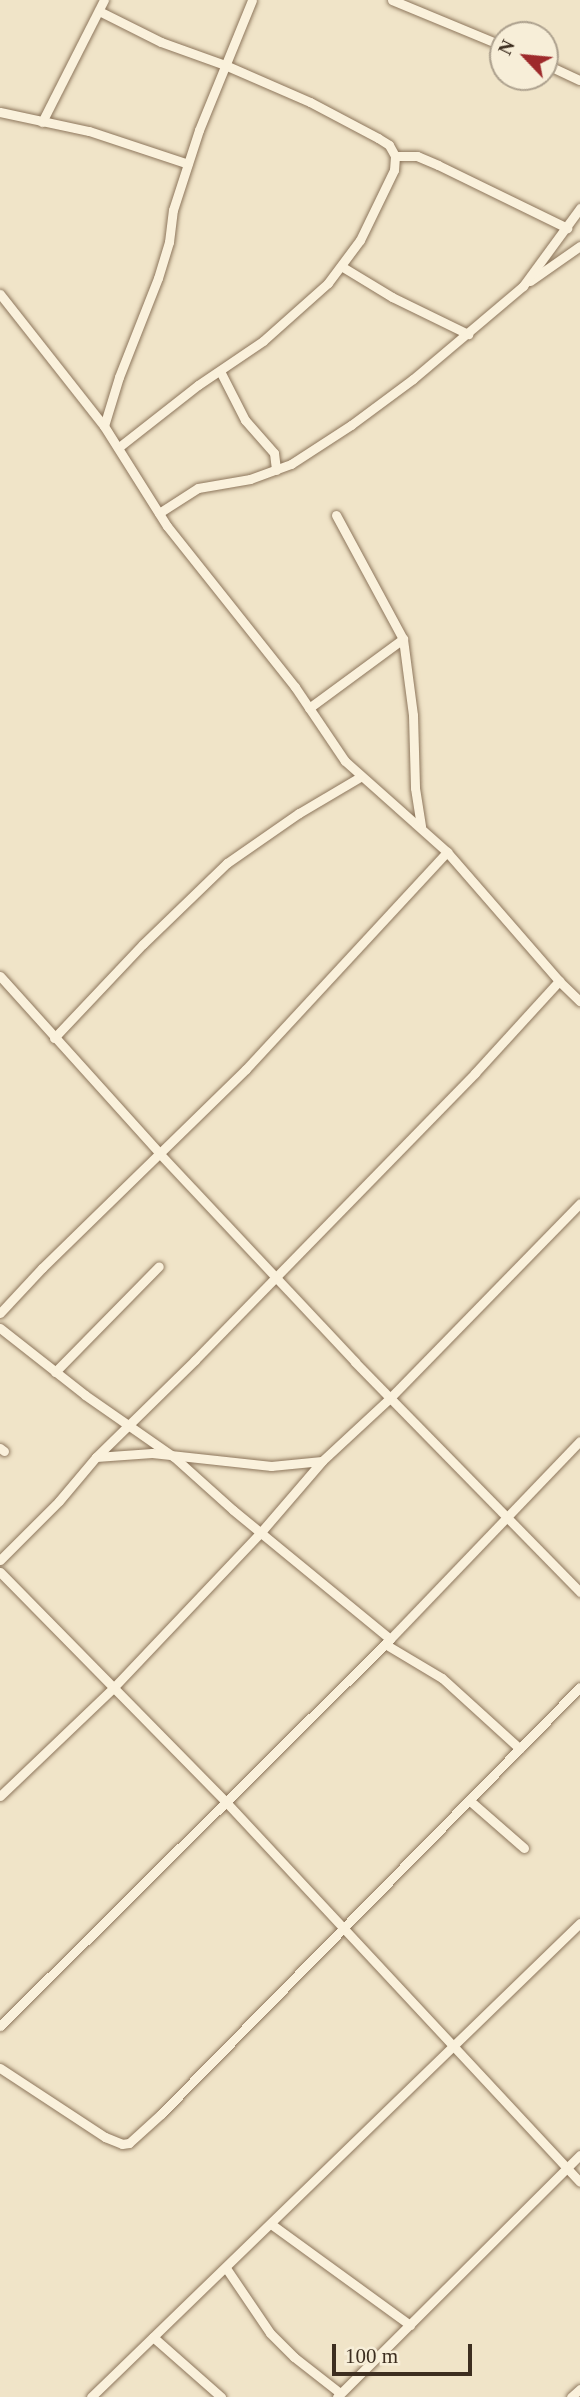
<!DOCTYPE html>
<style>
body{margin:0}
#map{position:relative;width:580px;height:2397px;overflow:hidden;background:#f0e4c8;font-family:"Times New Roman",serif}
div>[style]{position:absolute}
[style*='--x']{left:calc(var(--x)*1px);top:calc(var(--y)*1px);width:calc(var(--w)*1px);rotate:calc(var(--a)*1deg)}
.roads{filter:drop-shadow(0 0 2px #8d765c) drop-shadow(0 0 2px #8d765c)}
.minor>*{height:9px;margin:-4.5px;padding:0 4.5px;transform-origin:4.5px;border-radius:4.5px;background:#faf1dc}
span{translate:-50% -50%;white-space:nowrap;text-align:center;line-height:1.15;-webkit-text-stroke:7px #f7eed8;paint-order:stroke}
.north{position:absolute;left:489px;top:21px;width:70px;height:70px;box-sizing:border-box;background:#f7eed8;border:2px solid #ada18e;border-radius:50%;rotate:296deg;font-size:19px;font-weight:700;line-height:28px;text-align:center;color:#3d2e20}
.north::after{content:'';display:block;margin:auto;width:24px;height:32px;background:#9e2a2b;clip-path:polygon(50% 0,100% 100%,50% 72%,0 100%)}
.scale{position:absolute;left:332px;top:2344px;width:140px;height:32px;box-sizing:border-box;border:4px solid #3d2e20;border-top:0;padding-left:9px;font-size:21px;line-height:24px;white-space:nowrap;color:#3d2e20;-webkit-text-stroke:5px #f7eed8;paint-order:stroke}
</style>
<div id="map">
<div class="roads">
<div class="minor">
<i style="--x:392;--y:0;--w:120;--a:22.5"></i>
<i style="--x:99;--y:11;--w:69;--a:26.6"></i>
<i style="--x:161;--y:42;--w:68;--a:19.8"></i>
<i style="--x:225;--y:65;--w:93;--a:23.5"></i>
<i style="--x:310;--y:102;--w:77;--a:27.9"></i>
<i style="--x:378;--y:138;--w:13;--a:32"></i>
<i style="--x:389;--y:145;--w:13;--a:61"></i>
<i style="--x:395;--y:156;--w:14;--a:94"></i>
<i style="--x:394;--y:170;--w:78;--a:115.9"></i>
<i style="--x:360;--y:240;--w:54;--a:126.7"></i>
<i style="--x:328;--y:283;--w:87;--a:138.3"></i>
<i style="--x:263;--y:341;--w:78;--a:145.9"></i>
<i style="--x:198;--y:385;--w:100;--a:141.9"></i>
<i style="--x:545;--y:64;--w:38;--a:25"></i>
<i style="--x:0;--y:112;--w:91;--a:12.1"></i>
<i style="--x:89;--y:131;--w:104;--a:18.4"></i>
<i style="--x:42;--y:122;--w:137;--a:-63.1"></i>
<i style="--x:395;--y:156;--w:22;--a:0"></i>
<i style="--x:417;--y:156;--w:23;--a:23"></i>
<i style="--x:438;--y:165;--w:144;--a:26"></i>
<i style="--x:341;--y:266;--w:60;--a:31.3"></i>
<i style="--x:392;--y:297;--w:85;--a:26"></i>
<i style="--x:530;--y:281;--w:61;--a:-35"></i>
<i style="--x:0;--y:294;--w:168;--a:51.8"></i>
<i style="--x:104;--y:426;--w:118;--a:57.8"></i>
<i style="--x:167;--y:526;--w:206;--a:51.5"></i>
<i style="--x:295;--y:687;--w:89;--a:56"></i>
<i style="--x:345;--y:761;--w:137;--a:41.7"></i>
<i style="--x:447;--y:852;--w:171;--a:49"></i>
<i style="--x:559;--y:981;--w:29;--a:44"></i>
<i style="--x:220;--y:371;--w:55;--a:63"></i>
<i style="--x:245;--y:420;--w:44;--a:48.7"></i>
<i style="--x:274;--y:453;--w:17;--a:83"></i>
<i style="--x:104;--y:426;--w:51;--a:-73"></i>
<i style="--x:119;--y:377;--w:106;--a:-68.5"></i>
<i style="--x:158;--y:278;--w:38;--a:-73"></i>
<i style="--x:169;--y:242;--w:32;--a:-83"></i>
<i style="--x:173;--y:210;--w:84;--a:-72"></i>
<i style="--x:199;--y:130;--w:140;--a:-67.8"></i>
<i style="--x:159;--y:513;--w:46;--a:-32.7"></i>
<i style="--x:198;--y:488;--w:53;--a:-9.8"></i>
<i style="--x:250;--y:479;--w:44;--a:-20.1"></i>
<i style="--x:291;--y:464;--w:72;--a:-33"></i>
<i style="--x:351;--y:425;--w:77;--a:-36.6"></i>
<i style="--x:413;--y:379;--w:144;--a:-40.2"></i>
<i style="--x:523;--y:286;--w:97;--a:-53.8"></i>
<i style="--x:336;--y:515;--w:141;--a:61.6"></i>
<i style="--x:403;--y:639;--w:77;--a:82.5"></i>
<i style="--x:413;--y:715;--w:73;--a:88.4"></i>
<i style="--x:415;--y:788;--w:39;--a:81"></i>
<i style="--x:309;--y:708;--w:117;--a:-36.3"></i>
<i style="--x:0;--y:976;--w:239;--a:48"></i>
<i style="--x:160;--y:1154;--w:285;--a:46.8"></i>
<i style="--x:355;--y:1362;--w:322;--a:45.6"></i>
<i style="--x:54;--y:1038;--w:129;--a:-46.6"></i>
<i style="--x:143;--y:944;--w:117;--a:-44"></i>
<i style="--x:227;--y:863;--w:88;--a:-34.8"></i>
<i style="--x:299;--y:813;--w:71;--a:-30.5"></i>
<i style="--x:0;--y:1313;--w:62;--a:-47"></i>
<i style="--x:42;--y:1268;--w:285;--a:-44.3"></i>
<i style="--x:246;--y:1069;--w:296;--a:-47.2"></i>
<i style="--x:0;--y:1328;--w:108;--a:38.2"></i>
<i style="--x:85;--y:1395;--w:108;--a:34.9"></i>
<i style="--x:174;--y:1457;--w:79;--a:41.9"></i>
<i style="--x:233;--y:1510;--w:203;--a:39.4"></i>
<i style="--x:55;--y:1372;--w:148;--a:-45.5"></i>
<i style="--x:0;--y:1448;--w:5;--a:37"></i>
<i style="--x:96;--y:1457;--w:56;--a:-4.1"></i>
<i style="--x:152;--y:1453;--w:120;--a:6.2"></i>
<i style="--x:271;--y:1466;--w:51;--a:-5.6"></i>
<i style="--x:0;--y:1560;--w:83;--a:-45"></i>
<i style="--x:59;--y:1501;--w:57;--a:-49.9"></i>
<i style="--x:96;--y:1457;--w:139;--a:-44.4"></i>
<i style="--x:195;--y:1360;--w:401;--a:-45.7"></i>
<i style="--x:475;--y:1073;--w:125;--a:-47.6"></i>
<i style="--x:0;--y:1572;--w:322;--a:45.5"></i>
<i style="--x:226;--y:1802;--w:519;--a:47.03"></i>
<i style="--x:385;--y:1644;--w:66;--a:30.8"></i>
<i style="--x:442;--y:1678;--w:105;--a:42.3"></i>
<i style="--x:0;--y:1796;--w:159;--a:-43.7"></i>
<i style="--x:115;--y:1686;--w:212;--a:-46.5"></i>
<i style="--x:261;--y:1532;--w:94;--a:-49.3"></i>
<i style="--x:322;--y:1461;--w:93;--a:-42.8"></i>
<i style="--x:390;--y:1398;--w:272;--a:-45.7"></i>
<i style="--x:469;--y:1800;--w:73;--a:41.1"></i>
<i style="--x:0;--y:2026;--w:549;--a:-44.78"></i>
<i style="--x:390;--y:1639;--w:274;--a:-46.2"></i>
<i style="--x:0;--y:2068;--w:126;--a:33.3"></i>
<i style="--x:105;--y:2137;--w:18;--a:22"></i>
<i style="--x:122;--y:2144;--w:7;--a:-8"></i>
<i style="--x:129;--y:2143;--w:43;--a:-42.2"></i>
<i style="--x:161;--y:2114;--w:598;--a:-45.54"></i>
<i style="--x:271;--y:2224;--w:172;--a:36"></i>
<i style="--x:226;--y:2268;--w:78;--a:55.9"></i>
<i style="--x:270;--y:2333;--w:34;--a:45"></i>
<i style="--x:294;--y:2357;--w:58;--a:38"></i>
<i style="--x:153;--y:2337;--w:91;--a:41.4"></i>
<i style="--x:91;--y:2397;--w:681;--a:-44.11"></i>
<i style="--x:337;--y:2397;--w:343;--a:-44.9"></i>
<i style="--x:571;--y:2397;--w:12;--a:-42"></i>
</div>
</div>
<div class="north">N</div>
<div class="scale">100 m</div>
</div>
